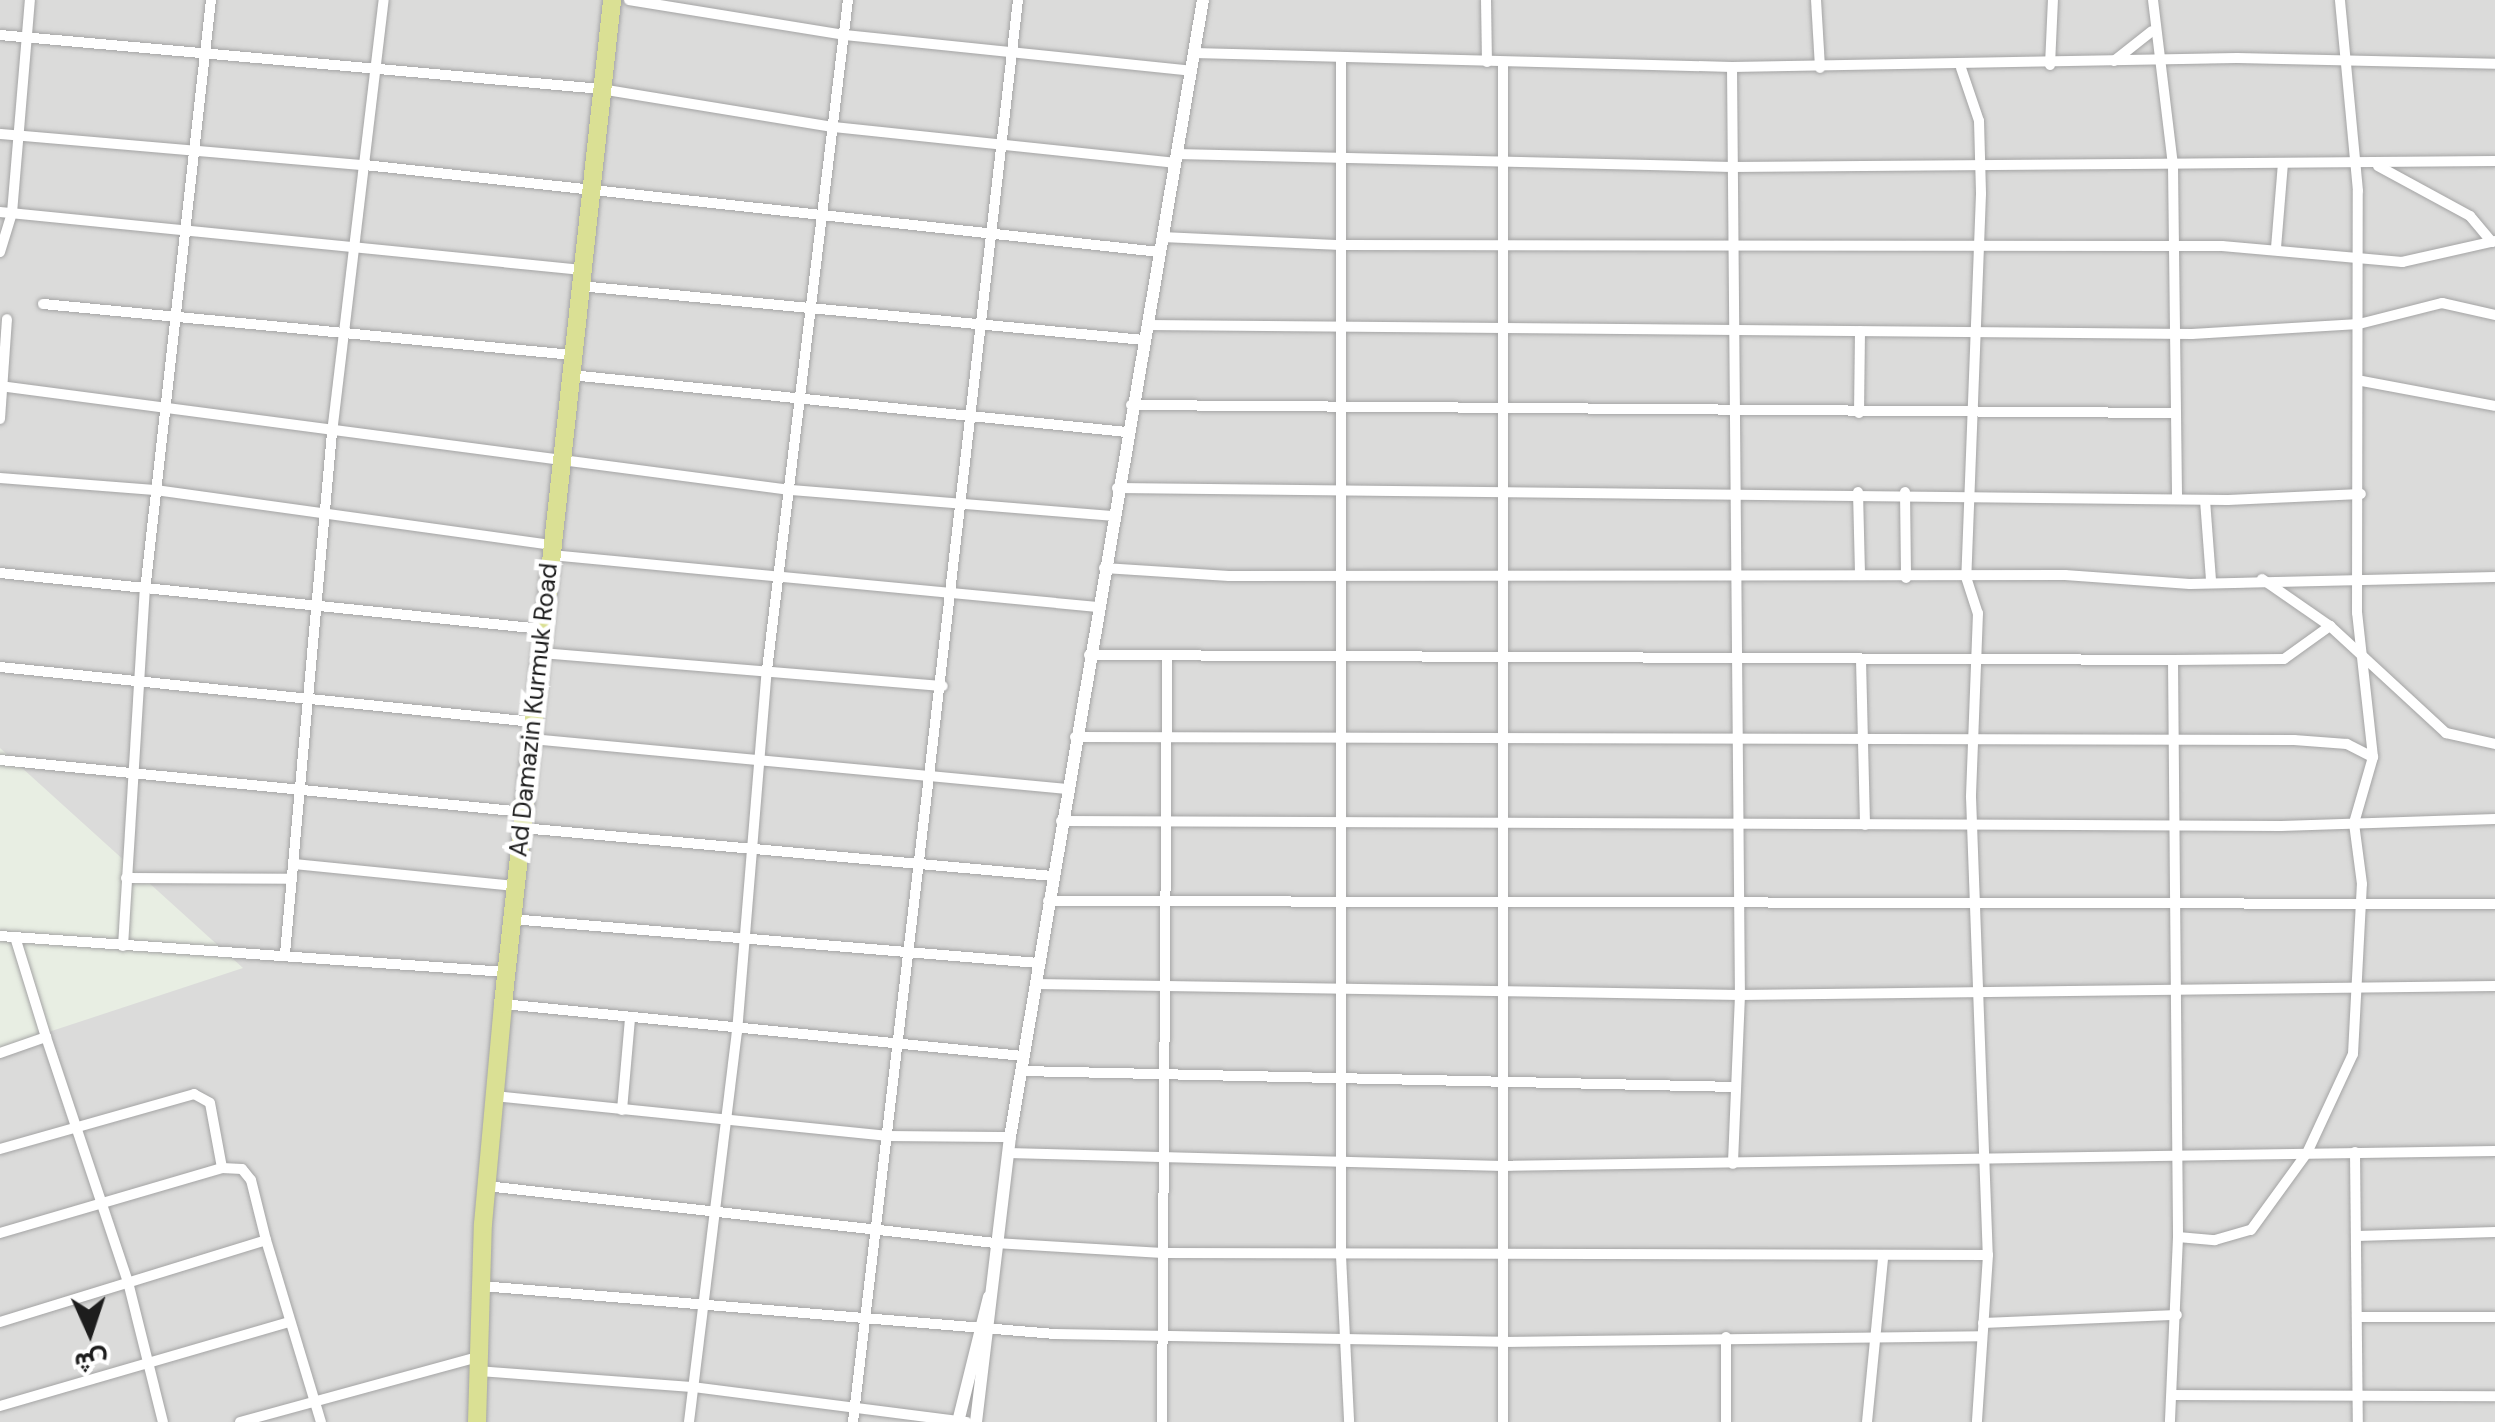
<!DOCTYPE html>
<meta charset="utf-8">
<style>
body{margin:0}
#map{position:relative;width:2495px;height:1422px;overflow:hidden;background:#e8eee3;font-family:"DM Sans",Vazirmatn,sans-serif}
div>[style]{position:absolute}
[style*='--x']{left:calc(var(--x)*1px);top:calc(var(--y)*1px);width:calc(var(--w)*1px);rotate:calc(var(--a)*1deg)}
.residential>*{inset:0;background:#dbdbda}
.roads{filter:drop-shadow(0 0 2px #a4a4a4) drop-shadow(0 0 2px #a4a4a4)}
.minor>*{height:10px;margin:-5px;padding:0 5px;transform-origin:5px;border-radius:5px;background:#fff}
.tertiary>*{height:12px;margin:-6px;padding:0 6px;transform-origin:6px;border-radius:6px;background:#fff}
.trunk>*{height:18px;margin:-9px;padding:0 9px;transform-origin:9px;border-radius:9px;background:#dae094}
span{translate:-50% -50%;white-space:nowrap;text-align:center;line-height:1.15;-webkit-text-stroke:9px #fff;paint-order:stroke}
.street-label{font-size:25px;color:#1d1d1d}
.north{position:absolute;left:40px;top:1282px;width:100px;height:100px;-webkit-text-stroke:8px #fff;paint-order:stroke;rotate:177deg;font-size:28px;font-weight:700;line-height:40px;text-align:center;color:#1d1d1d}
.north::after{content:'';display:block;margin:auto;width:35px;height:45px;background:#1d1d1d;clip-path:polygon(50% 0,100% 100%,50% 72%,0 100%)}
</style>
<div id="map">
<div class="residential">
<i style="clip-path:polygon(0 0,2495px 0,2495px 1422px,0 1422px,0 1048px,243px 968px,0 748px)"></i>
</div>
<div class="roads">
<div class="minor">
<i style="--x:629;--y:0;--w:219;--a:9.2"></i>
<i style="--x:845;--y:35;--w:348;--a:5.9"></i>
<i style="--x:1486;--y:0;--w:62;--a:89.1"></i>
<i style="--x:1816;--y:0;--w:68;--a:86.6"></i>
<i style="--x:2153;--y:0;--w:167;--a:83.1"></i>
<i style="--x:2173;--y:166;--w:329;--a:89.3"></i>
<i style="--x:0;--y:35;--w:603;--a:5.13"></i>
<i style="--x:601;--y:89;--w:236;--a:9.3"></i>
<i style="--x:834;--y:127;--w:342;--a:6"></i>
<i style="--x:1194;--y:53;--w:538;--a:1.49"></i>
<i style="--x:1732;--y:67;--w:505;--a:-1.02"></i>
<i style="--x:2237;--y:58;--w:258;--a:1.3"></i>
<i style="--x:1341;--y:61;--w:1195;--a:90"></i>
<i style="--x:1341;--y:1256;--w:166;--a:87.2"></i>
<i style="--x:2114;--y:61;--w:48;--a:-38.3"></i>
<i style="--x:1503;--y:62;--w:1360;--a:90"></i>
<i style="--x:2050;--y:65;--w:65;--a:-87.4"></i>
<i style="--x:1732;--y:67;--w:928;--a:89.51"></i>
<i style="--x:1740;--y:995;--w:169;--a:92.4"></i>
<i style="--x:1961;--y:68;--w:56;--a:71.2"></i>
<i style="--x:1979;--y:121;--w:73;--a:88.4"></i>
<i style="--x:1981;--y:194;--w:383;--a:92.2"></i>
<i style="--x:1966;--y:577;--w:38;--a:72"></i>
<i style="--x:1978;--y:613;--w:184;--a:92.2"></i>
<i style="--x:1971;--y:797;--w:458;--a:87.9"></i>
<i style="--x:1988;--y:1255;--w:167;--a:93.8"></i>
<i style="--x:0;--y:134;--w:366;--a:4.9"></i>
<i style="--x:365;--y:165;--w:799;--a:6.25"></i>
<i style="--x:1176;--y:154;--w:556;--a:1.34"></i>
<i style="--x:1732;--y:167;--w:763;--a:-0.45"></i>
<i style="--x:2378;--y:166;--w:105;--a:28.5"></i>
<i style="--x:2470;--y:216;--w:34;--a:50"></i>
<i style="--x:0;--y:212;--w:585;--a:5.69"></i>
<i style="--x:1162;--y:237;--w:179;--a:2.6"></i>
<i style="--x:1341;--y:245;--w:881;--a:0.07"></i>
<i style="--x:2222;--y:246;--w:181;--a:5.1"></i>
<i style="--x:2402;--y:262;--w:95;--a:-12.7"></i>
<i style="--x:2276;--y:248;--w:85;--a:-85.3"></i>
<i style="--x:0;--y:252;--w:41;--a:-72.9"></i>
<i style="--x:12;--y:213;--w:214;--a:-85.2"></i>
<i style="--x:580;--y:286;--w:567;--a:5.47"></i>
<i style="--x:43;--y:304;--w:532;--a:5.5"></i>
<i style="--x:1147;--y:325;--w:1045;--a:0.49"></i>
<i style="--x:2192;--y:334;--w:167;--a:-3.4"></i>
<i style="--x:2359;--y:324;--w:86;--a:-14.2"></i>
<i style="--x:2442;--y:303;--w:54;--a:12.8"></i>
<i style="--x:571;--y:375;--w:558;--a:5.86"></i>
<i style="--x:2362;--y:381;--w:135;--a:10.6"></i>
<i style="--x:0;--y:386;--w:797;--a:7.5"></i>
<i style="--x:790;--y:490;--w:324;--a:4.6"></i>
<i style="--x:1131;--y:405;--w:1043;--a:0.44"></i>
<i style="--x:1859;--y:413;--w:82;--a:-89.3"></i>
<i style="--x:0;--y:419;--w:100;--a:-86"></i>
<i style="--x:0;--y:478;--w:155;--a:4.4"></i>
<i style="--x:155;--y:490;--w:400;--a:7.9"></i>
<i style="--x:1117;--y:488;--w:1111;--a:0.62"></i>
<i style="--x:2228;--y:500;--w:133;--a:-2.6"></i>
<i style="--x:1858;--y:492;--w:82;--a:88.6"></i>
<i style="--x:1905;--y:492;--w:86;--a:89.3"></i>
<i style="--x:2205;--y:500;--w:80;--a:85.7"></i>
<i style="--x:551;--y:555;--w:549;--a:5.43"></i>
<i style="--x:1104;--y:568;--w:125;--a:3.7"></i>
<i style="--x:1229;--y:576;--w:836;--a:-0.07"></i>
<i style="--x:2065;--y:575;--w:125;--a:4.1"></i>
<i style="--x:2190;--y:584;--w:305;--a:-1.3"></i>
<i style="--x:0;--y:573;--w:545;--a:5.9"></i>
<i style="--x:2262;--y:579;--w:83;--a:34.7"></i>
<i style="--x:2330;--y:626;--w:158;--a:42.7"></i>
<i style="--x:2446;--y:733;--w:50;--a:12.7"></i>
<i style="--x:540;--y:653;--w:404;--a:4.7"></i>
<i style="--x:1089;--y:655;--w:1084;--a:0.26"></i>
<i style="--x:2173;--y:660;--w:577;--a:89.5"></i>
<i style="--x:2178;--y:1237;--w:185;--a:92.5"></i>
<i style="--x:1861;--y:660;--w:165;--a:88.6"></i>
<i style="--x:2173;--y:660;--w:111;--a:-0.5"></i>
<i style="--x:2284;--y:659;--w:57;--a:-35.7"></i>
<i style="--x:0;--y:667;--w:536;--a:5.89"></i>
<i style="--x:1075;--y:737;--w:1219;--a:0.14"></i>
<i style="--x:2294;--y:740;--w:53;--a:4.3"></i>
<i style="--x:2347;--y:744;--w:29;--a:27"></i>
<i style="--x:531;--y:739;--w:400;--a:5.3"></i>
<i style="--x:929;--y:776;--w:781;--a:-83.46"></i>
<i style="--x:0;--y:760;--w:527;--a:5.67"></i>
<i style="--x:1061;--y:821;--w:1220;--a:0.23"></i>
<i style="--x:2281;--y:826;--w:214;--a:-1.9"></i>
<i style="--x:522;--y:828;--w:532;--a:5.17"></i>
<i style="--x:294;--y:864;--w:222;--a:5.7"></i>
<i style="--x:126;--y:878;--w:166;--a:0.3"></i>
<i style="--x:1048;--y:901;--w:1447;--a:0.12"></i>
<i style="--x:511;--y:919;--w:529;--a:4.77"></i>
<i style="--x:0;--y:936;--w:507;--a:4.07"></i>
<i style="--x:15;--y:937;--w:105;--a:72.8"></i>
<i style="--x:123;--y:946;--w:356;--a:-86.5"></i>
<i style="--x:145;--y:591;--w:595;--a:-83.63"></i>
<i style="--x:285;--y:954;--w:523;--a:-84.85"></i>
<i style="--x:332;--y:433;--w:436;--a:-83.2"></i>
<i style="--x:1035;--y:984;--w:705;--a:0.89"></i>
<i style="--x:1740;--y:995;--w:755;--a:-0.68"></i>
<i style="--x:503;--y:1004;--w:523;--a:5.71"></i>
<i style="--x:0;--y:1053;--w:49;--a:-19.2"></i>
<i style="--x:46;--y:1037;--w:258;--a:71.5"></i>
<i style="--x:128;--y:1282;--w:144;--a:76"></i>
<i style="--x:1021;--y:1071;--w:715;--a:1.28"></i>
<i style="--x:494;--y:1096;--w:394;--a:5.8"></i>
<i style="--x:886;--y:1136;--w:124;--a:0.5"></i>
<i style="--x:622;--y:1110;--w:91;--a:-85"></i>
<i style="--x:0;--y:1149;--w:202;--a:-15.8"></i>
<i style="--x:194;--y:1094;--w:18;--a:29"></i>
<i style="--x:210;--y:1103;--w:66;--a:79.5"></i>
<i style="--x:2355;--y:1152;--w:270;--a:89.4"></i>
<i style="--x:1008;--y:1153;--w:495;--a:1.5"></i>
<i style="--x:1503;--y:1166;--w:992;--a:-0.87"></i>
<i style="--x:486;--y:1186;--w:512;--a:6.39"></i>
<i style="--x:995;--y:1243;--w:168;--a:3.4"></i>
<i style="--x:1163;--y:1253;--w:825;--a:0.14"></i>
<i style="--x:0;--y:1233;--w:231;--a:-16.3"></i>
<i style="--x:222;--y:1168;--w:20;--a:3"></i>
<i style="--x:242;--y:1169;--w:14;--a:51"></i>
<i style="--x:251;--y:1180;--w:62;--a:76"></i>
<i style="--x:2357;--y:1236;--w:138;--a:-1.7"></i>
<i style="--x:2178;--y:1237;--w:37;--a:5"></i>
<i style="--x:2215;--y:1240;--w:37;--a:-16"></i>
<i style="--x:2251;--y:1230;--w:95;--a:-54"></i>
<i style="--x:2307;--y:1153;--w:109;--a:-65.1"></i>
<i style="--x:2353;--y:1054;--w:170;--a:-87"></i>
<i style="--x:2362;--y:884;--w:62;--a:-97.5"></i>
<i style="--x:2354;--y:823;--w:69;--a:-73.9"></i>
<i style="--x:2373;--y:757;--w:145;--a:-96.3"></i>
<i style="--x:2357;--y:613;--w:422;--a:-89.9"></i>
<i style="--x:2358;--y:191;--w:192;--a:-95.4"></i>
<i style="--x:481;--y:1286;--w:576;--a:4.78"></i>
<i style="--x:1055;--y:1334;--w:448;--a:1"></i>
<i style="--x:1503;--y:1342;--w:479;--a:-0.7"></i>
<i style="--x:2358;--y:1317;--w:137;--a:0"></i>
<i style="--x:0;--y:1322;--w:278;--a:-17.1"></i>
<i style="--x:266;--y:1240;--w:190;--a:73.2"></i>
<i style="--x:1983;--y:1323;--w:194;--a:-2.4"></i>
<i style="--x:1726;--y:1337;--w:85;--a:90"></i>
<i style="--x:478;--y:1371;--w:216;--a:4.3"></i>
<i style="--x:693;--y:1387;--w:276;--a:7.3"></i>
<i style="--x:2175;--y:1395;--w:320;--a:0.2"></i>
<i style="--x:0;--y:1406;--w:302;--a:-16.2"></i>
<i style="--x:240;--y:1422;--w:247;--a:-15.3"></i>
<i style="--x:689;--y:1422;--w:393;--a:-83"></i>
<i style="--x:737;--y:1032;--w:363;--a:-85.3"></i>
<i style="--x:767;--y:670;--w:675;--a:-83.11"></i>
<i style="--x:853;--y:1422;--w:650;--a:-83.29"></i>
<i style="--x:929;--y:776;--w:139;--a:5.4"></i>
<i style="--x:1162;--y:1422;--w:763;--a:-89.62"></i>
<i style="--x:1867;--y:1422;--w:164;--a:-84.4"></i>
</div>
<div class="tertiary">
<i style="--x:958;--y:1422;--w:129;--a:-76.1"></i>
<i style="--x:976;--y:1422;--w:287;--a:-83.2"></i>
<i style="--x:1010;--y:1137;--w:1153;--a:-80.37"></i>
</div>
<div class="trunk">
<i style="--x:477;--y:1422;--w:198;--a:-88.3"></i>
<i style="--x:483;--y:1224;--w:221;--a:-84.8"></i>
<i style="--x:503;--y:1004;--w:1010;--a:-83.8"></i>
</div>
</div>
<div class="street-label">
<span style="left:534px;top:710px;rotate:-84deg">Ad Damazin Kurmuk Road</span>
</div>
<div class="north">ش</div>
</div>
